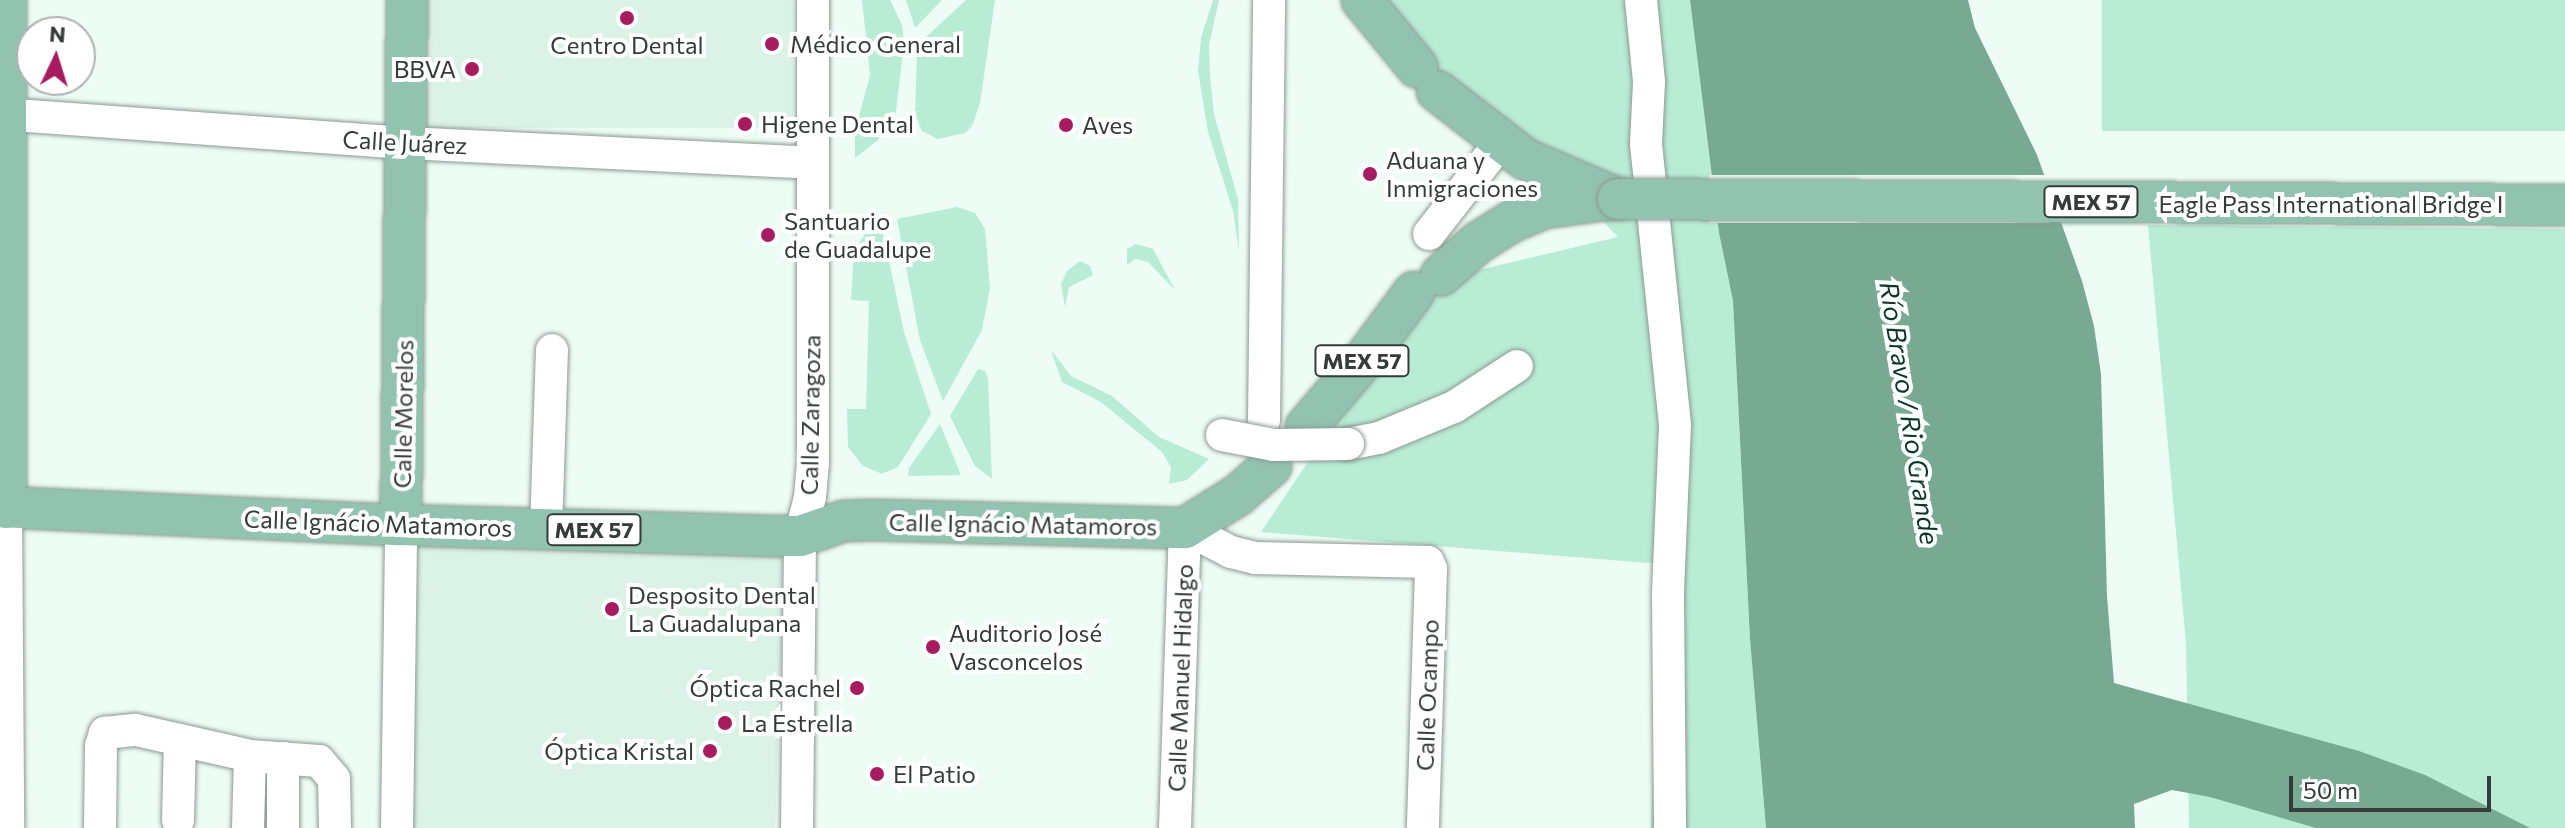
<!DOCTYPE html>
<meta charset="utf-8">
<style>
body{margin:0}
#map{position:relative;width:2565px;height:828px;overflow:hidden;background:#edfdf5;font-family:Commissioner,sans-serif}
div>[style]{position:absolute}
[style*='--x']{left:calc(var(--x)*1px);top:calc(var(--y)*1px);width:calc(var(--w)*1px);rotate:calc(var(--a)*1deg)}
.built>*{inset:0;background:#dbf2e7;transform-origin:0 0}
.green>*{inset:0;background:#b9ecd5;transform-origin:0 0}
.water>*{inset:0;background:#77a993}
.pier>*{inset:0;background:#edfdf5;transform-origin:0 0}
.roads{filter:drop-shadow(0 0 2px #8b9a93) drop-shadow(0 0 2px #8b9a93)}
.minor>*{height:32px;margin:-16px;padding:0 16px;transform-origin:16px;border-radius:16px;background:#fff}
.major>*{height:40px;margin:-20px;padding:0 20px;transform-origin:20px;border-radius:20px;background:#92c3b0}
.bridges{filter:drop-shadow(0 0 2px #8b9a93) drop-shadow(0 0 2px #8b9a93)}
.minor-bridge>*{height:32px;margin:-16px;padding:0 16px;transform-origin:16px;border-radius:16px;background:#fff}
.major-bridge>*{height:40px;margin:-20px;padding:0 20px;transform-origin:20px;border-radius:20px;background:#92c3b0}
.dots>*{width:22px;height:22px;translate:-50% -50%;box-sizing:border-box;border:4px solid #fff;border-radius:50%}
span{translate:-50% -50%;white-space:nowrap;text-align:center;line-height:1.15;-webkit-text-stroke:8px #fff;paint-order:stroke}
.shield-label span{padding:2px 6px;background:#fff;border:2px solid;border-radius:6px;-webkit-text-stroke-width:0}
.shield-label{font-size:22px;color:#353b39;font-weight:700}
.poi-label{font-size:24px;color:#353b39}
.left{translate:0 -50%;text-align:left}
.right{translate:-100% -50%;text-align:right}
.street-label{font-size:24px;color:#353b39}
.water-label{font-size:26px;color:#0a3728;font-style:italic}
.north{position:absolute;left:16px;top:16px;width:80px;height:80px;box-sizing:border-box;background:#fff;border:2px solid #aeb1b0;border-radius:50%;rotate:4deg;font-size:22px;font-weight:700;line-height:32px;text-align:center;color:#353b39}
.north::after{content:'';display:block;margin:auto;width:28px;height:36px;background:#a71b5f;clip-path:polygon(50% 0,100% 100%,50% 72%,0 100%)}
.scale{position:absolute;left:2289px;top:776px;width:202px;height:36px;box-sizing:border-box;border:4px solid #353b39;border-top:0;padding-left:10px;font-size:24px;line-height:28px;white-space:nowrap;color:#353b39;-webkit-text-stroke:6px #fff;paint-order:stroke}
</style>
<div id="map">
<div class="built">
<i style="left:419px;top:0;width:374px;height:128px"></i>
<i style="left:413px;top:538px;width:372px;height:290px;rotate:2deg"></i>
</div>
<div class="green">
<i style="clip-path:polygon(862px 0,890px 0,902px 25px,904px 42px,896px 112px,878px 140px,855px 158px,855px 131px,870px 75px)"></i>
<i style="clip-path:polygon(906px 0,942px 0,915px 28px)"></i>
<i style="clip-path:polygon(966px 0,995px 0,980px 103px,972px 126px,965px 133px,938px 139px,922px 131px,915px 114px,917px 54px,925px 38px)"></i>
<i style="clip-path:polygon(1213px 0,1219px 0,1209px 45px,1210px 76px,1214px 114px,1238px 199px,1239px 251px,1233px 211px,1208px 132px,1198px 71px,1201px 38px)"></i>
<i style="clip-path:polygon(1355px 0,1690px 0,1719px 233px,1733px 301px,1750px 639px,1766px 828px,1651px 828px,1660px 564px,1261px 532px,1428px 282px,1618px 237px,1572px 189px,1516px 166px)"></i>
<i style="left:2102px;top:0;width:463px;height:131px"></i>
<i style="clip-path:polygon(957px 207px,975px 213px,985px 229px,990px 288px,982px 330px,943px 401px,920px 340px,897px 219px)"></i>
<i style="clip-path:polygon(881px 223px,904px 332px,931px 414px,898px 467px,882px 474px,863px 466px,848px 447px,847px 409px,866px 409px,869px 301px,851px 300px,854px 252px,866px 232px)"></i>
<i style="clip-path:polygon(2148px 225px,2565px 229px,2565px 828px,2189px 828px,2186px 643px)"></i>
<i style="clip-path:polygon(1136px 244px,1153px 249px,1175px 290px,1148px 262px,1135px 259px,1127px 265px,1127px 249px)"></i>
<i style="clip-path:polygon(1080px 261px,1090px 266px,1093px 275px,1069px 287px,1065px 307px,1061px 284px,1067px 271px)"></i>
<i style="clip-path:polygon(1051px 350px,1071px 376px,1112px 396px,1159px 437px,1209px 459px,1187px 480px,1169px 484px,1171px 467px,1162px 452px,1101px 402px,1062px 382px)"></i>
<i style="clip-path:polygon(978px 369px,985px 371px,988px 378px,992px 479px,975px 466px,950px 416px)"></i>
<i style="clip-path:polygon(940px 424px,961px 475px,908px 476px,909px 468px)"></i>
</div>
<div class="water">
<i style="clip-path:polygon(1690px 0,1968px 0,1975px 28px,2037px 155px,2082px 281px,2094px 326px,2101px 374px,2107px 596px,2114px 683px,2359px 751px,2425px 775px,2530px 828px,2316px 828px,2210px 797px,2172px 790px,2134px 804px,2135px 828px,1766px 828px,1750px 639px,1733px 301px,1719px 233px)"></i>
</div>
<div class="pier">
<i style="left:1709px;top:175px;width:340px;height:48px"></i>
</div>
<div class="roads">
<div class="minor">
<i style="--x:1641;--y:0;--w:82;--a:84.4"></i>
<i style="--x:1649;--y:82;--w:62;--a:92.8"></i>
<i style="--x:1646;--y:144;--w:282;--a:84.1"></i>
<i style="--x:1675;--y:425;--w:170;--a:92.4"></i>
<i style="--x:1668;--y:595;--w:233;--a:89.5"></i>
<i style="--x:0;--y:114;--w:408;--a:4.1"></i>
<i style="--x:407;--y:143;--w:404;--a:2.8"></i>
<i style="--x:1429;--y:234;--w:117;--a:-52"></i>
<i style="--x:1264;--y:420;--w:420;--a:-89.3"></i>
<i style="--x:1348;--y:444;--w:32;--a:-11"></i>
<i style="--x:1379;--y:438;--w:81;--a:-22.5"></i>
<i style="--x:1454;--y:407;--w:75;--a:-33.1"></i>
<i style="--x:6;--y:508;--w:320;--a:89.6"></i>
<i style="--x:546;--y:530;--w:180;--a:-88.1"></i>
<i style="--x:178;--y:820;--w:80;--a:-88.6"></i>
<i style="--x:100;--y:828;--w:82;--a:-89.3"></i>
<i style="--x:101;--y:746;--w:14;--a:-73"></i>
<i style="--x:105;--y:733;--w:31;--a:-6"></i>
<i style="--x:136;--y:730;--w:117;--a:12.8"></i>
<i style="--x:250;--y:756;--w:69;--a:4.1"></i>
<i style="--x:319;--y:761;--w:23;--a:50"></i>
<i style="--x:334;--y:779;--w:49;--a:88.8"></i>
<i style="--x:248;--y:828;--w:72;--a:-88.4"></i>
<i style="--x:283;--y:828;--w:70;--a:-90"></i>
<i style="--x:397;--y:828;--w:303;--a:-89.2"></i>
<i style="--x:797;--y:828;--w:292;--a:-89.4"></i>
<i style="--x:800;--y:536;--w:40;--a:-75.6"></i>
<i style="--x:810;--y:497;--w:35;--a:-85"></i>
<i style="--x:813;--y:462;--w:462;--a:-90"></i>
<i style="--x:1175;--y:828;--w:300;--a:-88.1"></i>
<i style="--x:1185;--y:528;--w:52;--a:27.6"></i>
<i style="--x:1231;--y:552;--w:25;--a:14"></i>
<i style="--x:1255;--y:558;--w:173;--a:1.3"></i>
<i style="--x:1428;--y:562;--w:8;--a:67"></i>
<i style="--x:1431;--y:569;--w:259;--a:91.8"></i>
</div>
<div class="major">
<i style="--x:6;--y:0;--w:508;--a:90"></i>
<i style="--x:1362;--y:0;--w:87;--a:50.6"></i>
<i style="--x:1437;--y:91;--w:111;--a:37.7"></i>
<i style="--x:1525;--y:159;--w:101;--a:23.3"></i>
<i style="--x:1441;--y:275;--w:50;--a:-41"></i>
<i style="--x:1479;--y:242;--w:40;--a:-32"></i>
<i style="--x:1513;--y:221;--w:34;--a:-23"></i>
<i style="--x:1544;--y:208;--w:68;--a:-7.7"></i>
<i style="--x:1306;--y:427;--w:91;--a:-49.5"></i>
<i style="--x:1365;--y:358;--w:82;--a:-53.4"></i>
<i style="--x:0;--y:507;--w:401;--a:2.6"></i>
<i style="--x:401;--y:525;--w:379;--a:1.7"></i>
<i style="--x:780;--y:536;--w:20;--a:0"></i>
<i style="--x:800;--y:536;--w:46;--a:-18.8"></i>
<i style="--x:844;--y:521;--w:28;--a:-2"></i>
<i style="--x:872;--y:520;--w:313;--a:1.5"></i>
<i style="--x:1185;--y:528;--w:62;--a:-31.9"></i>
<i style="--x:1238;--y:495;--w:44;--a:-41.3"></i>
<i style="--x:401;--y:525;--w:525;--a:-89.35"></i>
</div>
</div>
<div class="bridges">
<div class="minor-bridge">
<i style="--x:1222;--y:435;--w:53;--a:10.9"></i>
<i style="--x:1274;--y:445;--w:74;--a:-0.8"></i>
</div>
<div class="major-bridge">
<i style="--x:1618;--y:199;--w:947;--a:0.36"></i>
</div>
</div>
<div class="dots">
<i style="left:627px;top:18px;background:#a71b5f"></i>
<i style="left:772px;top:44px;background:#a71b5f"></i>
<i style="left:472px;top:69px;background:#a71b5f"></i>
<i style="left:745px;top:124px;background:#a71b5f"></i>
<i style="left:1066px;top:125px;background:#a71b5f"></i>
<i style="left:1370px;top:174px;background:#a71b5f"></i>
<i style="left:768px;top:235px;background:#a71b5f"></i>
<i style="left:612px;top:609px;background:#a71b5f"></i>
<i style="left:933px;top:647px;background:#a71b5f"></i>
<i style="left:857px;top:688px;background:#a71b5f"></i>
<i style="left:725px;top:723px;background:#a71b5f"></i>
<i style="left:710px;top:751px;background:#a71b5f"></i>
<i style="left:877px;top:774px;background:#a71b5f"></i>
</div>
<div class="shield-label">
<span style="left:2091px;top:202px">MEX 57</span>
<span style="left:1362px;top:361px">MEX 57</span>
<span style="left:594px;top:530px">MEX 57</span>
</div>
<div class="poi-label">
<span class="left" style="left:790px;top:44px">Médico General</span>
<span style="left:627px;top:45px">Centro Dental</span>
<span class="right" style="left:456px;top:69px">BBVA</span>
<span class="left" style="left:761px;top:124px">Higene Dental</span>
<span class="left" style="left:1082px;top:125px">Aves</span>
<span class="left" style="left:1386px;top:174px">Aduana y<br>Inmigraciones</span>
<span class="left" style="left:784px;top:235px">Santuario<br>de Guadalupe</span>
<span class="left" style="left:628px;top:609px">Desposito Dental<br>La Guadalupana</span>
<span class="left" style="left:949px;top:647px">Auditorio José<br>Vasconcelos</span>
<span class="right" style="left:841px;top:688px">Óptica Rachel</span>
<span class="left" style="left:741px;top:723px">La Estrella</span>
<span class="right" style="left:694px;top:751px">Óptica Kristal</span>
<span class="left" style="left:893px;top:774px">El Patio</span>
</div>
<div class="street-label">
<span style="left:405px;top:142px;rotate:3deg">Calle Juárez</span>
<span style="left:2331px;top:204px">Eagle Pass International Bridge I</span>
<span style="left:403px;top:414px;rotate:-89deg">Calle Morelos</span>
<span style="left:810px;top:415px;rotate:-89deg">Calle Zaragoza</span>
<span style="left:378px;top:523px;rotate:2deg">Calle Ignácio Matamoros</span>
<span style="left:1023px;top:524px;rotate:1deg">Calle Ignácio Matamoros</span>
<span style="left:1180px;top:678px;rotate:-88deg">Calle Manuel Hidalgo</span>
<span style="left:1427px;top:695px;rotate:-88deg">Calle Ocampo</span>
</div>
<div class="water-label">
<span style="left:1910px;top:413px;rotate:81deg">Río Bravo / Rio Grande</span>
</div>
<div class="north">N</div>
<div class="scale">50 m</div>
</div>
